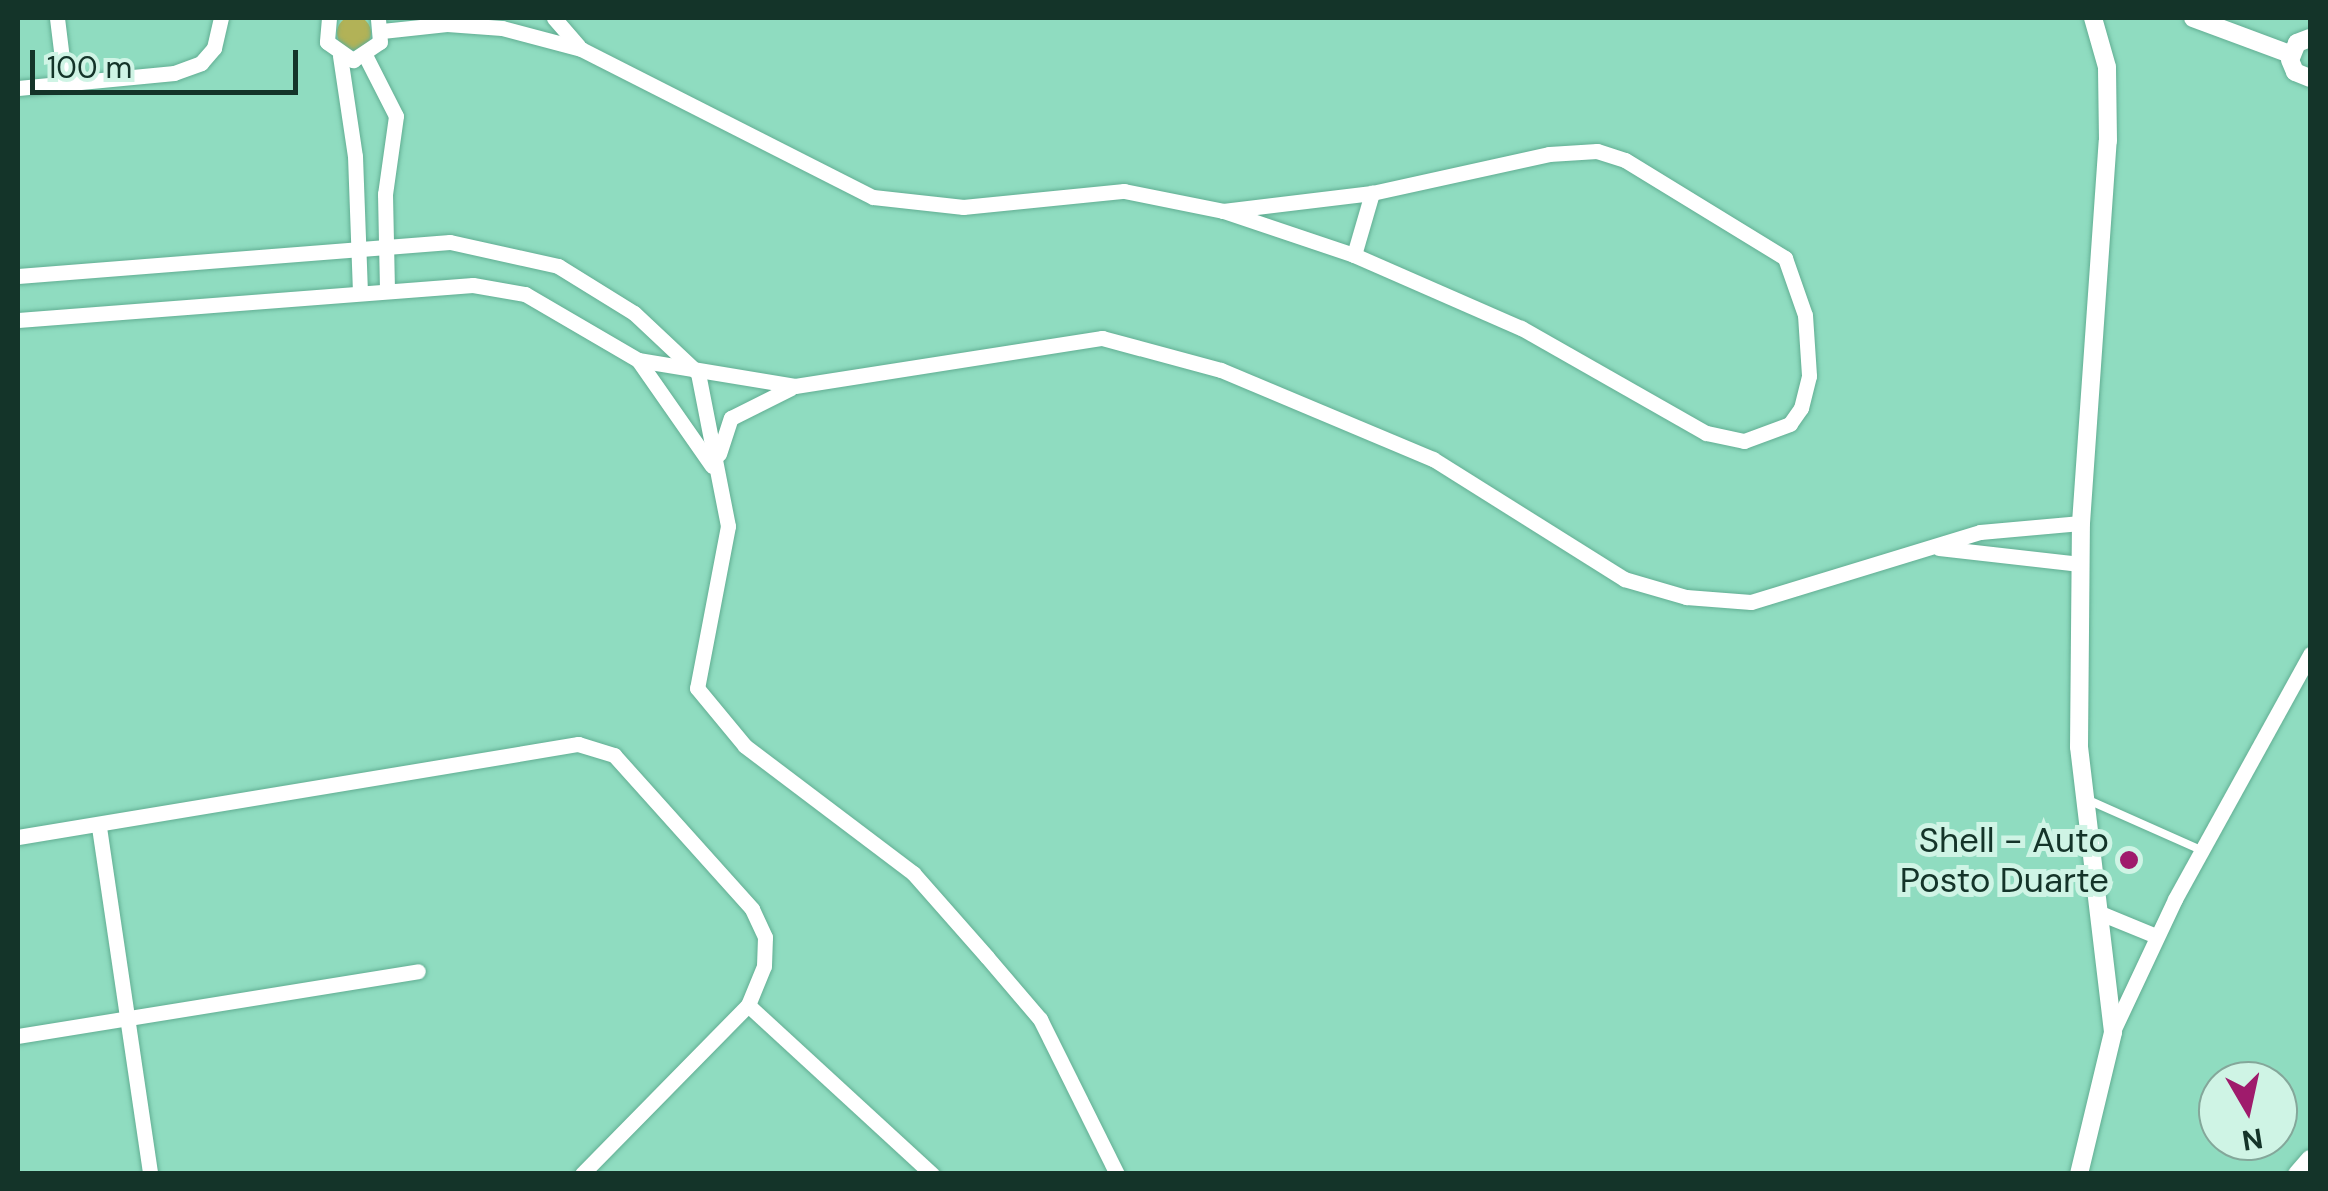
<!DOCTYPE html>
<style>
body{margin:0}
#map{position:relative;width:2328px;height:1191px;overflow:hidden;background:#8fdcc0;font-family:"DM Sans",sans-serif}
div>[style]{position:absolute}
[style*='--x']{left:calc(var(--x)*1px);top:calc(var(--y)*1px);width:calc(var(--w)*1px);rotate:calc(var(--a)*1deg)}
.green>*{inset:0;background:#b2b257}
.round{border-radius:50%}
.roads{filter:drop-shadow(0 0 2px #62ae93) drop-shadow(0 0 2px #62ae93)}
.service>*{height:8px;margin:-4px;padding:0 4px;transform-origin:4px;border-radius:4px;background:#fff}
.minor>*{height:15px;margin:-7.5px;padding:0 7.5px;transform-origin:7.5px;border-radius:7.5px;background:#fff}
.tertiary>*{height:18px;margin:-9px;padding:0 9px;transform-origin:9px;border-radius:9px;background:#fff}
.dots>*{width:28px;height:28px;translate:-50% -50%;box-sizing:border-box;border:5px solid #cff4e5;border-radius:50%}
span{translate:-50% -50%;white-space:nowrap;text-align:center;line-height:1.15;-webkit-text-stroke:10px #cff4e5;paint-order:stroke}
.poi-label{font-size:35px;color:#143429}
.right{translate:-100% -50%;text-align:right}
.frame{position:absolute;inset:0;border:20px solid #143429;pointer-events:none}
.north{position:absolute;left:2198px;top:1061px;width:100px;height:100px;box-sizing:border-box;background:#cff4e5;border:2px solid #84a79a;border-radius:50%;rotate:171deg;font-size:28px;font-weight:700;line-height:40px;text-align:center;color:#143429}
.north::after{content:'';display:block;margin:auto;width:35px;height:45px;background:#9f1b6c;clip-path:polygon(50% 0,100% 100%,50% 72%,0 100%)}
.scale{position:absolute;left:30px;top:50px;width:268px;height:45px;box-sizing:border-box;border:5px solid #143429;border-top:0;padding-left:12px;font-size:30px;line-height:35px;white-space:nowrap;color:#143429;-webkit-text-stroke:8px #cff4e5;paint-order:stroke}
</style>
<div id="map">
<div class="green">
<i class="round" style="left:337px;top:16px;width:34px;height:34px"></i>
</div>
<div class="roads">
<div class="service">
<i style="--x:2086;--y:799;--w:126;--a:23.9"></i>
</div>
<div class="minor">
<i style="--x:57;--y:18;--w:65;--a:83"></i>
<i style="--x:329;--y:18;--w:24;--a:95"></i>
<i style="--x:327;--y:42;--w:32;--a:35"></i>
<i style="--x:353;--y:60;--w:32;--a:-34"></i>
<i style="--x:380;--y:42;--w:24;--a:-95"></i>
<i style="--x:554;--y:18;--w:37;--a:49"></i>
<i style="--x:382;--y:31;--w:65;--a:-6.1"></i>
<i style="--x:447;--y:24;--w:55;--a:4.2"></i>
<i style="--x:502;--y:28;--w:82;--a:14.9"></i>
<i style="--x:581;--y:49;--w:327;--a:26.9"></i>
<i style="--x:873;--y:197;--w:91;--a:6.3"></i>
<i style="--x:963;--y:207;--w:162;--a:-5.7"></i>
<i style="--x:1124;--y:191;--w:101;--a:11.4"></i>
<i style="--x:340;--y:56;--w:101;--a:81.5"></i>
<i style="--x:355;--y:156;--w:135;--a:87.9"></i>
<i style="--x:366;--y:57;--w:66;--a:63"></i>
<i style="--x:396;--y:116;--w:79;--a:98"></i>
<i style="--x:385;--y:194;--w:95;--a:88.8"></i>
<i style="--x:18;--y:88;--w:157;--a:-5.5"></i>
<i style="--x:174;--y:73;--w:29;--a:-20"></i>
<i style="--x:201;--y:63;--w:20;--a:-49"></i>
<i style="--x:214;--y:48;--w:31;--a:-77"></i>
<i style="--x:1597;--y:151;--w:29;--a:18"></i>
<i style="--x:1625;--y:160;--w:188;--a:31.5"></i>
<i style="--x:1785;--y:258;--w:60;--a:70.7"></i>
<i style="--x:1805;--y:315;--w:61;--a:86.2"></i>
<i style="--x:1809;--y:376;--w:33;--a:104"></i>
<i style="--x:1801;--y:408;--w:19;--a:125"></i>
<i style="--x:1790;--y:424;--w:49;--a:159.7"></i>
<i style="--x:1744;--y:441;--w:39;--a:-168"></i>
<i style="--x:1706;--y:433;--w:213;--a:-150.4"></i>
<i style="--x:1521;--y:328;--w:182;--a:-156.4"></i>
<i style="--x:1354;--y:255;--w:138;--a:-161.4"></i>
<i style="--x:1223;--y:211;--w:150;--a:-6.9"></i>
<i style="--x:1372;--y:193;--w:181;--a:-12.4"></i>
<i style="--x:1549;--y:154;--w:48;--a:-3.6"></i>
<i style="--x:1354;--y:255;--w:65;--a:-73.8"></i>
<i style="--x:18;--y:276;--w:433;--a:-4.5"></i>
<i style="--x:450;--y:242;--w:111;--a:12.5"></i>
<i style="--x:558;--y:266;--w:89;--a:31.7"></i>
<i style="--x:634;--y:313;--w:88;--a:43.2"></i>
<i style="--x:698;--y:373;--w:156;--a:78.9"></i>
<i style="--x:728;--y:526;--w:165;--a:100.8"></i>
<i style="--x:697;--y:688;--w:75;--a:50.4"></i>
<i style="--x:745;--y:746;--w:211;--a:37.1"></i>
<i style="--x:913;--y:873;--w:112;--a:48.6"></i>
<i style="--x:987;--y:957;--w:82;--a:49.5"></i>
<i style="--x:1040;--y:1019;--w:173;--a:63.6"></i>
<i style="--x:18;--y:320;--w:456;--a:-4.4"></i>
<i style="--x:473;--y:285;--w:53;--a:9.8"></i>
<i style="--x:525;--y:294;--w:131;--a:30.3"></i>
<i style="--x:638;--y:360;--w:159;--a:9.4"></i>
<i style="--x:795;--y:386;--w:311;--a:-8.9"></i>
<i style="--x:1102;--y:338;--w:123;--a:15.1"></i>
<i style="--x:1221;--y:370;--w:230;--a:22.8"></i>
<i style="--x:1433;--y:459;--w:226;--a:32.1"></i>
<i style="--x:1624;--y:579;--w:65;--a:16.2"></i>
<i style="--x:1686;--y:597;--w:65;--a:4.4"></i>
<i style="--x:1751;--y:602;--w:239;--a:-17"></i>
<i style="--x:1980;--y:532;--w:101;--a:-5.1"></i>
<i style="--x:638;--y:360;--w:129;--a:55.1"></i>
<i style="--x:719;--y:454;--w:38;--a:-72"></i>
<i style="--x:731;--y:418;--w:67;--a:-26.6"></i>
<i style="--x:1939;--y:548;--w:142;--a:6.5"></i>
<i style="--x:99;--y:827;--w:351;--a:81.6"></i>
<i style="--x:18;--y:837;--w:568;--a:-9.43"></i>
<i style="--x:578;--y:744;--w:38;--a:17"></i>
<i style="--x:614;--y:755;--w:207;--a:48.1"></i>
<i style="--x:752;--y:909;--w:31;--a:65"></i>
<i style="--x:765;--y:937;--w:29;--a:92"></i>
<i style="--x:764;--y:966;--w:42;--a:112.3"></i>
<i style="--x:748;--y:1005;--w:237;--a:134.5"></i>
<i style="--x:2100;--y:913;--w:61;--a:22.3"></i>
<i style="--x:748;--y:1005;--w:250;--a:42.6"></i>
<i style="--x:2113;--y:1031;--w:146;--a:-64.8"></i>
<i style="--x:2175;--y:899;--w:280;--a:-61.1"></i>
<i style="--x:18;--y:1036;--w:405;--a:-9.2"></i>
</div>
<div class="tertiary">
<i style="--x:2193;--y:18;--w:103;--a:20.4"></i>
<i style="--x:2310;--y:38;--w:14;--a:159"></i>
<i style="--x:2297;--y:43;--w:18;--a:112"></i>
<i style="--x:2290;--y:60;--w:13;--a:67"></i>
<i style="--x:2295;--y:72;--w:16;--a:22"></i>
<i style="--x:2079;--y:1174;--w:146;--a:-76.5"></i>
<i style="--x:2113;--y:1032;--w:287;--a:-96.8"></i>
<i style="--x:2079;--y:747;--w:224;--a:-89.5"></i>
<i style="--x:2081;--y:523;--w:383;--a:-86"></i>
<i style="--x:2108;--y:141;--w:74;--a:-90.8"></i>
<i style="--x:2107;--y:67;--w:51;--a:-105.9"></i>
<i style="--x:2297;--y:1174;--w:20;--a:-49"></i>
</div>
</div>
<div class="dots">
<i style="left:2129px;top:860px;background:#9f1b6c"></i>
</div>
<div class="poi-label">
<span class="right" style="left:2109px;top:860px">Shell - Auto<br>Posto Duarte</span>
</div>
<div class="frame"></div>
<div class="north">N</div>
<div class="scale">100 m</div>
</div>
